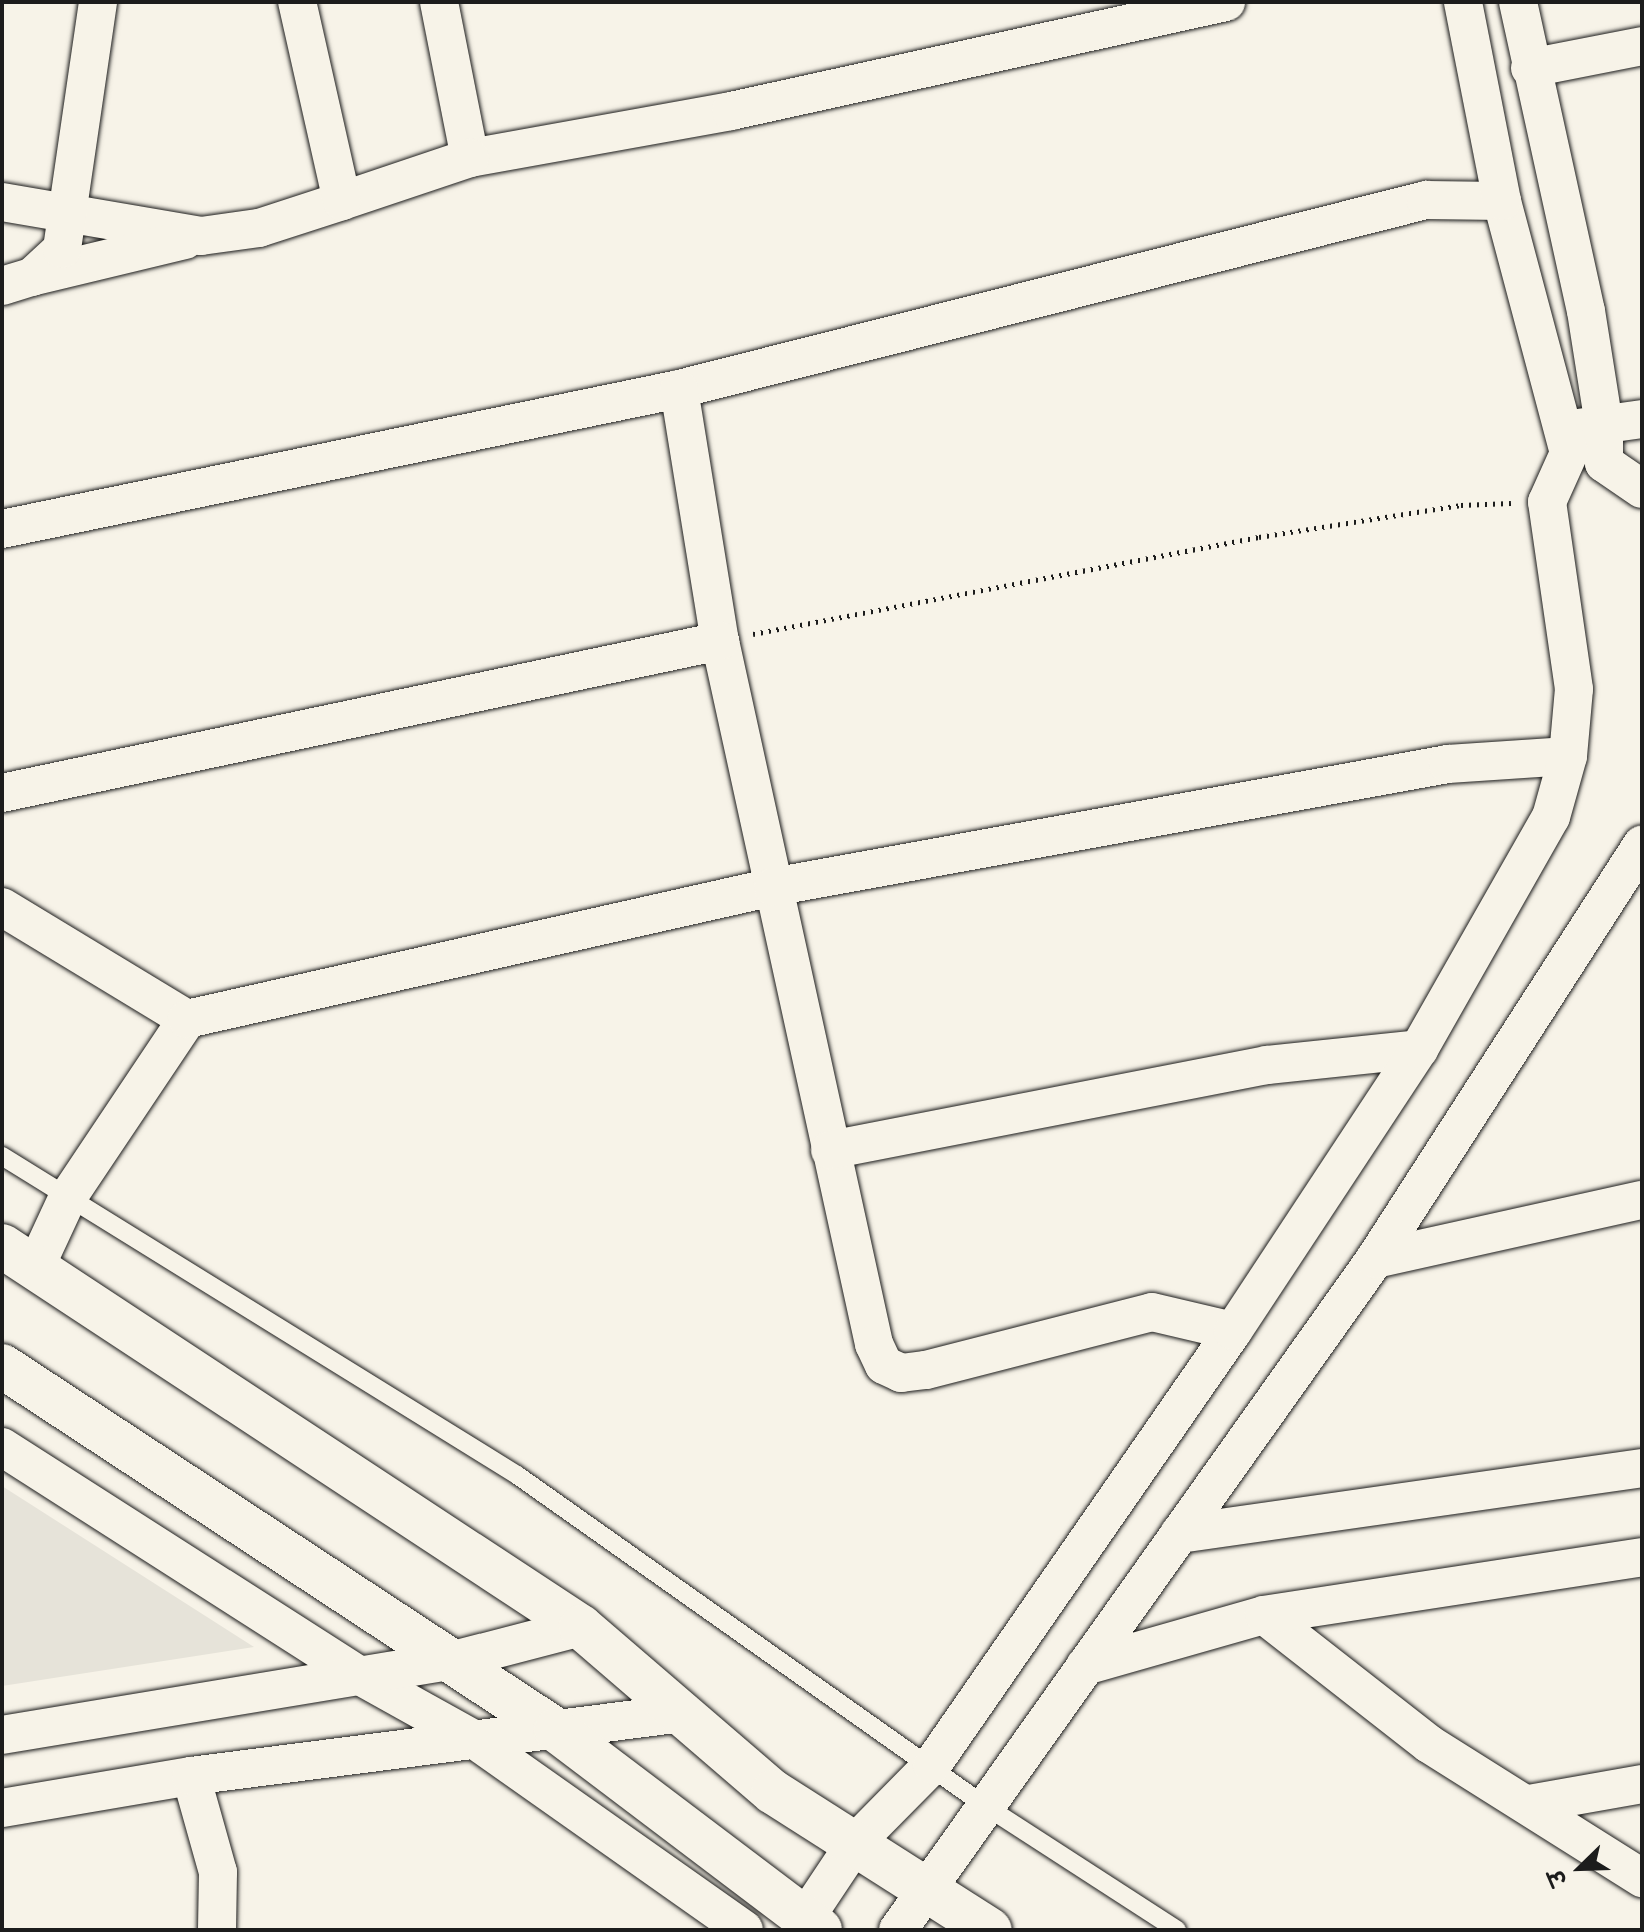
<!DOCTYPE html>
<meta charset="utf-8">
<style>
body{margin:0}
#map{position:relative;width:1644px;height:1932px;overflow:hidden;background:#f7f3e8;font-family:Pangolin,"Playpen Sans Deva",sans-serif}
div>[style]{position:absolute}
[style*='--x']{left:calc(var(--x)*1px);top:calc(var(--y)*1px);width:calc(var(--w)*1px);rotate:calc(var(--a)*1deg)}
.built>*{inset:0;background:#e6e3d9}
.path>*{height:5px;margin-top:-2.5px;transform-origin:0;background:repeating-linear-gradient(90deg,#1c1c1c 0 2px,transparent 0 8px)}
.roads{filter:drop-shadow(0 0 2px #1c1c1c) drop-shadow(0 0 2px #1c1c1c)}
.lane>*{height:18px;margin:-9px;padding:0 9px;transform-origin:9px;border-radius:9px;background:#f7f3e8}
.street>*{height:38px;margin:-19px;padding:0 19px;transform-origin:19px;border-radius:19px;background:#f7f3e8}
.secondary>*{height:44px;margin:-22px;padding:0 22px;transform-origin:22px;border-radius:22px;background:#f7f3e8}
span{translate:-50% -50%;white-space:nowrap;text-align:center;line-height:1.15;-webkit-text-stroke:6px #f7f3e8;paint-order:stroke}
.frame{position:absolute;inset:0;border:4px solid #1c1c1c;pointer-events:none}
.north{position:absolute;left:1540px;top:1828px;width:80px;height:80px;-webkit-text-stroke:6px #f7f3e8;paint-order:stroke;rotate:247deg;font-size:22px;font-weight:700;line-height:32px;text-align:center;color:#1c1c1c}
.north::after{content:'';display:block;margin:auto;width:28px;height:36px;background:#1c1c1c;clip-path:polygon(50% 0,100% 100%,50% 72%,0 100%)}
</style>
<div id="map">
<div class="built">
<i style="clip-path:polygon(2px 1486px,254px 1647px,2px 1686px)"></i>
</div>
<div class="path">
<i style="--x:753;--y:634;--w:515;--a:-10.85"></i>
<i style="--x:1259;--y:537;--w:205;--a:-9"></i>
<i style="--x:1461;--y:505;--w:50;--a:-2.3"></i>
</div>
<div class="roads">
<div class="lane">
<i style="--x:2;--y:1156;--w:606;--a:31.77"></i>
<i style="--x:517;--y:1475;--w:572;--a:35.25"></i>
<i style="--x:984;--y:1805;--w:230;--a:32.9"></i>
</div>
<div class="street">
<i style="--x:439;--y:2;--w:159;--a:78.8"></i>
<i style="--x:470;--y:158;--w:265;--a:-10.2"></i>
<i style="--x:731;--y:111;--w:507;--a:-12.42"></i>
<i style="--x:1518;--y:2;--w:316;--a:77.6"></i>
<i style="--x:1586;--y:311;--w:115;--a:81"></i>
<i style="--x:1604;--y:425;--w:38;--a:90"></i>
<i style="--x:1604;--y:463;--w:46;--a:34.4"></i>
<i style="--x:1530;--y:68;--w:114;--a:-11.1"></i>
<i style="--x:342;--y:201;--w:135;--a:-18.6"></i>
<i style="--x:2;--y:202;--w:202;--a:9.7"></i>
<i style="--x:201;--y:236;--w:59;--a:-7.9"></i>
<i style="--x:259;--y:228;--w:87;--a:-18"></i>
<i style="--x:342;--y:201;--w:204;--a:-102.7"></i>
<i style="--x:35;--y:276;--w:154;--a:-13.5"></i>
<i style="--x:2;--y:286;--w:31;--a:-17"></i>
<i style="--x:32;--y:277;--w:41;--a:-43"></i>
<i style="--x:62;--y:249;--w:250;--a:-81.7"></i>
<i style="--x:679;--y:389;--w:771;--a:-14.2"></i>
<i style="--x:1426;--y:200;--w:76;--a:0.8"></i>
<i style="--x:1578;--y:428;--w:65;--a:-8"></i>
<i style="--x:2;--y:529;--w:691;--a:-11.68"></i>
<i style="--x:679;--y:389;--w:255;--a:80.8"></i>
<i style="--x:720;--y:641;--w:720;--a:77.64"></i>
<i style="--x:874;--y:1344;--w:23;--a:65"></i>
<i style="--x:884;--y:1365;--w:19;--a:25"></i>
<i style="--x:901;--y:1373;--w:25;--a:-7"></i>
<i style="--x:926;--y:1370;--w:233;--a:-14.4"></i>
<i style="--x:1152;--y:1312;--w:83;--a:13.2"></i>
<i style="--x:2;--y:793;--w:734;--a:-11.95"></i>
<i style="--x:2;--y:907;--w:216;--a:31.2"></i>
<i style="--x:830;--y:1150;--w:445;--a:-11"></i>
<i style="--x:1267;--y:1065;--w:153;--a:-6"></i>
<i style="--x:1375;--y:1259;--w:273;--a:-12.5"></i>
<i style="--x:35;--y:1268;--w:78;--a:-65.1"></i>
<i style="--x:68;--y:1197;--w:214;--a:-56.2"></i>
<i style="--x:187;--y:1019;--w:601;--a:-12.69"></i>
<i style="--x:773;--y:887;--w:686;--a:-10.33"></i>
<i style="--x:1448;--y:764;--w:120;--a:-3.8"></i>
<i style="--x:2;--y:1447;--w:425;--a:32.6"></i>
<i style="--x:360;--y:1676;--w:132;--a:29.1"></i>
<i style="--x:475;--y:1740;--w:329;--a:35.2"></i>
<i style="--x:1179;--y:1534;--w:468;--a:-8.1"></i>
<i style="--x:1264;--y:1615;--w:209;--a:38"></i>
<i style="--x:1429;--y:1744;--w:252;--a:32.2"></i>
<i style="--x:1085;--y:1666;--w:186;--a:-15.9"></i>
<i style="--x:1264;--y:1615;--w:382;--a:-8.7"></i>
<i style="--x:2;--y:1735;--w:454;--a:-9.4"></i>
<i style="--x:450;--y:1661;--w:135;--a:-14.5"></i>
<i style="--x:191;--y:1776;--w:100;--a:74.3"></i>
<i style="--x:218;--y:1872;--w:58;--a:91"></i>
<i style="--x:1529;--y:1804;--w:115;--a:-10"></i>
<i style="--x:2;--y:1808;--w:192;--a:-9.6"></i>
<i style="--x:191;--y:1776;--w:490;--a:-7.3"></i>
<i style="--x:804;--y:1920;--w:94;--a:-56.3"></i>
<i style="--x:856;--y:1842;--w:108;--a:-45.4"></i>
<i style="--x:932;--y:1765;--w:528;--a:-55.26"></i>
<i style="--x:1233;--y:1331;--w:338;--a:-56.6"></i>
<i style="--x:1419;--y:1049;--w:267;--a:-60.4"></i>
<i style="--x:1551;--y:817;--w:63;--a:-74.4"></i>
<i style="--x:1568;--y:756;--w:67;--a:-84.9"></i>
<i style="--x:1574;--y:689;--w:189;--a:-98.2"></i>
<i style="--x:1547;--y:502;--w:54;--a:-65.8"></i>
<i style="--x:1569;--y:453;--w:261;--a:-104.9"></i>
<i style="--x:1502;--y:201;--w:203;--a:-101.1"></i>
<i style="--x:898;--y:1930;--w:823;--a:-54.59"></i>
<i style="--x:1375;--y:1259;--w:493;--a:-57.2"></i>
</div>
<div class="secondary">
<i style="--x:2;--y:1246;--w:693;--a:33.35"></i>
<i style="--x:581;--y:1627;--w:253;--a:40.7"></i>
<i style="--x:773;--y:1792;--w:257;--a:32.5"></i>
<i style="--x:2;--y:1366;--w:663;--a:33.31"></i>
<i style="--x:556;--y:1730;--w:331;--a:37.1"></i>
</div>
</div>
<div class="frame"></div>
<div class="north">उ</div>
</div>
